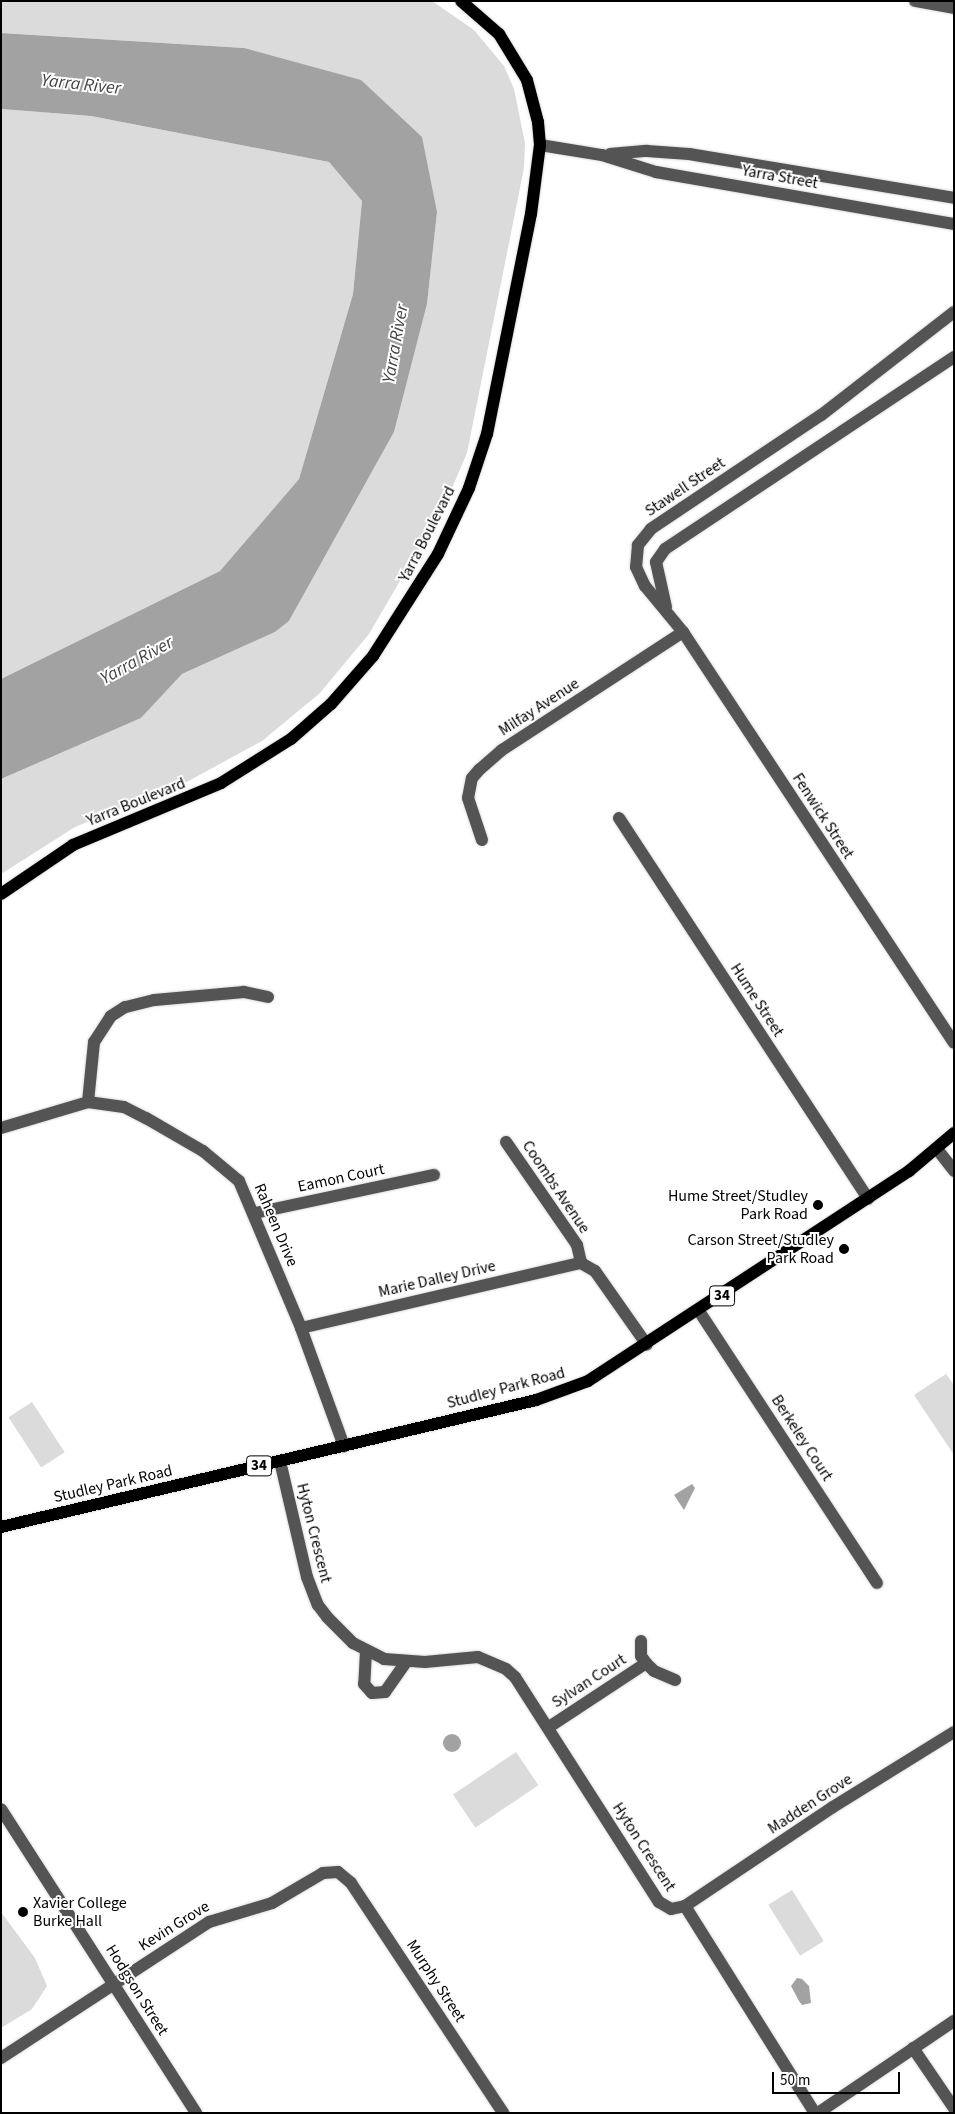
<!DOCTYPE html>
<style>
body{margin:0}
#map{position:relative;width:955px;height:2114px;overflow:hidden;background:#fff;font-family:"Source Sans 3",sans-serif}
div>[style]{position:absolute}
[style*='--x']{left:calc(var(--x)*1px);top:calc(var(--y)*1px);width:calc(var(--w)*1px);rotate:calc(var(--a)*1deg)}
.green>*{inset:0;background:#dbdbdb;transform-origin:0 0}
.water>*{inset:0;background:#a2a2a2}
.round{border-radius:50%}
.roads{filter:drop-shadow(0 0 1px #dbdbdb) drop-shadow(0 0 1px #dbdbdb)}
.minor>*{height:12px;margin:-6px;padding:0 6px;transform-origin:6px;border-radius:6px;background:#545454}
.major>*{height:12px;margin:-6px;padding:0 6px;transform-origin:6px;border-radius:6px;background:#000}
.dots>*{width:14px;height:14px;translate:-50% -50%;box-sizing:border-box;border:2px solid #fff;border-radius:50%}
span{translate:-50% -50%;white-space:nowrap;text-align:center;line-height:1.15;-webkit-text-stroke:4px #fff;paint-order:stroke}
.shield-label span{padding:1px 4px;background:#fff;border:1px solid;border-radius:4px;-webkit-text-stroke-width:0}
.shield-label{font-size:15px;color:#000;font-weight:700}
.street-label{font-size:16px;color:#000}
.poi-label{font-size:16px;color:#000}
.right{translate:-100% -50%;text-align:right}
.left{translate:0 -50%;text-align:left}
.water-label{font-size:18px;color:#434343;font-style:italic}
.frame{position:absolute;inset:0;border:2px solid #000;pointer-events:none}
.scale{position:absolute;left:772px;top:2072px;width:128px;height:22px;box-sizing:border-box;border:2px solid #000;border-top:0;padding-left:6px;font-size:15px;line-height:18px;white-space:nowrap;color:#000;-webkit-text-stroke:4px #fff;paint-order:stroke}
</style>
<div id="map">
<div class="green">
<i style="clip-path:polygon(1px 1px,432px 1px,474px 30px,504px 66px,514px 89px,525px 143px,524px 168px,467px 453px,446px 502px,369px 634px,320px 693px,262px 741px,183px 784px,75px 827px,1px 874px,1px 779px,141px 718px,182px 674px,275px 632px,289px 621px,394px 432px,427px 304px,437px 212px,244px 48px,1px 33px)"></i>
<i style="clip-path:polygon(1px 109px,91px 116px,329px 162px,362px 201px,353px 294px,299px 479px,220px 571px,1px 679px)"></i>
<i style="clip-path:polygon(946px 1374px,954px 1385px,954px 1455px,914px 1395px)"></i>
<i style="left:32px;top:1402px;width:60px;height:28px;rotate:57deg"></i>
<i style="left:516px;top:1752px;width:40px;height:76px;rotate:56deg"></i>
<i style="left:792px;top:1890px;width:60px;height:28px;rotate:58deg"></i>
<i style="clip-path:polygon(1px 1912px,35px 1958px,47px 1986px,32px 2009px,1px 2028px)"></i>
</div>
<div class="water">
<i style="clip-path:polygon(1px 33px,244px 48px,361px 80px,422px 137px,437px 212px,427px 304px,394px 432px,289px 621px,275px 632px,182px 674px,141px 718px,1px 779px,1px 679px,220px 571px,299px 479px,353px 294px,362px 201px,329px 162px,91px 116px,1px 109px)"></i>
<i style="clip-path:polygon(692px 1484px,695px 1488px,684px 1510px,674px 1495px)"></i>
<i class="round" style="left:443px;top:1734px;width:18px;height:18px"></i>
<i style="clip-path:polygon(797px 1978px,802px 1979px,809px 1986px,811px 2003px,802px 2005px,799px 2001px,791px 1986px)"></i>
</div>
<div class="roads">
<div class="minor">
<i style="--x:915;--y:1;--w:40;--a:10"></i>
<i style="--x:540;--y:145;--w:63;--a:9.2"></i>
<i style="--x:602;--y:155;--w:57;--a:17.5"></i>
<i style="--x:656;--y:172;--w:303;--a:9.9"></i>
<i style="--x:610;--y:154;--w:37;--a:-5"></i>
<i style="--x:647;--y:151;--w:42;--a:4.1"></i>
<i style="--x:689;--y:154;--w:269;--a:9.4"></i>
<i style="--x:954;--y:312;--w:168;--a:142.2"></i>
<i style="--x:821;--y:415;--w:205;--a:146.2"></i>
<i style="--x:651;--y:529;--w:21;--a:129"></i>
<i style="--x:638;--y:545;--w:22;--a:95"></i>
<i style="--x:636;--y:567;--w:21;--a:65"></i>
<i style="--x:645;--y:586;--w:60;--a:50.4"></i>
<i style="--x:683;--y:632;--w:492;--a:56.6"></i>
<i style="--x:666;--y:607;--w:46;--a:-102.5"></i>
<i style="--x:656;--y:562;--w:16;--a:-55"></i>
<i style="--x:665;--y:549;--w:347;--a:-33.6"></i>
<i style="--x:619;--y:818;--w:455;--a:56.8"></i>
<i style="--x:482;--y:840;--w:44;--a:-108.4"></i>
<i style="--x:468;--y:798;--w:20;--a:-79"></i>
<i style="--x:472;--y:778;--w:11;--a:-49"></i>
<i style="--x:479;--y:770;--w:30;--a:-41"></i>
<i style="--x:502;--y:750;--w:216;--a:-33.1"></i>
<i style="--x:268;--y:997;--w:25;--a:-168"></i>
<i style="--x:244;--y:992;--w:90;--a:174.9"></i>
<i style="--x:154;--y:1000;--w:30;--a:166"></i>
<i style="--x:125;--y:1007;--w:17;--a:147"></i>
<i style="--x:111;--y:1016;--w:31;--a:123"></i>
<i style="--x:94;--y:1042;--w:60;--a:95.7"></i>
<i style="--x:88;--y:1102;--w:36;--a:8"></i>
<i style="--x:124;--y:1107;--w:25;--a:27"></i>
<i style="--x:146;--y:1118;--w:66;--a:30.1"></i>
<i style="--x:203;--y:1151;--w:47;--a:39.8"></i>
<i style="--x:239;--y:1181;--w:160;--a:67.1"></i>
<i style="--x:301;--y:1328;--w:126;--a:70"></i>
<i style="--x:1;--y:1128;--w:91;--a:-16.6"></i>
<i style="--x:506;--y:1142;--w:125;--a:55.4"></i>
<i style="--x:577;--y:1245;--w:18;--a:77"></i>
<i style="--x:581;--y:1263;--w:16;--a:30"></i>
<i style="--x:595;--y:1271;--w:90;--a:54.9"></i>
<i style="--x:937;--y:1149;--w:28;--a:52"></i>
<i style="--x:255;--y:1213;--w:183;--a:-12"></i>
<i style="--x:699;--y:1311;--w:325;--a:56.8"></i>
<i style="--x:301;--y:1328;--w:287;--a:-13.1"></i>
<i style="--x:280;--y:1461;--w:119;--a:76.9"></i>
<i style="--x:307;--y:1577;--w:30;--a:69"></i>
<i style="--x:318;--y:1605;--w:15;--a:53"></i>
<i style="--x:327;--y:1617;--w:37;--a:45"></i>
<i style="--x:353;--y:1643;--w:35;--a:27"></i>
<i style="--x:384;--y:1659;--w:41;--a:4.2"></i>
<i style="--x:425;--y:1662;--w:53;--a:-5.4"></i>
<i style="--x:478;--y:1657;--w:30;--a:23"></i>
<i style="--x:506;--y:1669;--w:12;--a:42"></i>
<i style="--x:515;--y:1677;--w:267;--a:57.4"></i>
<i style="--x:659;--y:1902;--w:14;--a:30"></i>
<i style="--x:671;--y:1909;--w:14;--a:-12"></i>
<i style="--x:685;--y:1906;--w:244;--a:57.9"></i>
<i style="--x:641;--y:1641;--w:15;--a:90"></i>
<i style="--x:641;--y:1656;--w:9;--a:54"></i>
<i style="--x:646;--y:1663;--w:11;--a:45"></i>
<i style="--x:654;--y:1671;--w:23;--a:23"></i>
<i style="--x:366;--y:1651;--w:33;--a:93"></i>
<i style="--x:364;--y:1684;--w:12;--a:48"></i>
<i style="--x:372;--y:1693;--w:13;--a:-4"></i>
<i style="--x:385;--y:1692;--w:37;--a:-55"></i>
<i style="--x:549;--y:1727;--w:116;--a:-33.4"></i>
<i style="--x:1;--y:1809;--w:361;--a:57.3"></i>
<i style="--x:685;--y:1906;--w:178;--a:-33.8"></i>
<i style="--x:833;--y:1807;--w:142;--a:-31.8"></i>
<i style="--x:913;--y:2048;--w:73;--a:55.7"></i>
<i style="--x:1;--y:2058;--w:249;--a:-33.2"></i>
<i style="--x:209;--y:1922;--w:66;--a:-16.8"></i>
<i style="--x:272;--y:1903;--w:59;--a:-30.5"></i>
<i style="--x:323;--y:1873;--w:15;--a:-4"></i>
<i style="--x:338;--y:1872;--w:17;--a:40"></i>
<i style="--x:351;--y:1883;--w:276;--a:56.5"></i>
<i style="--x:818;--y:2113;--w:164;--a:-34.1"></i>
</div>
<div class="major">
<i style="--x:1;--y:894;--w:87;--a:-34.2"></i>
<i style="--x:73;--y:845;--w:160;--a:-22.7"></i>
<i style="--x:221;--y:783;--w:83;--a:-32.2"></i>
<i style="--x:291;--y:739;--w:53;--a:-41.2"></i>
<i style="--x:331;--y:704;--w:64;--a:-48.8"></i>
<i style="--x:373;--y:656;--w:121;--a:-57.5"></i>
<i style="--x:438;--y:554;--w:73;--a:-64.8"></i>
<i style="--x:469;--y:488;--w:57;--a:-71.6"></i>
<i style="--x:487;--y:434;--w:224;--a:-78.7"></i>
<i style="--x:531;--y:214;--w:70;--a:-82.6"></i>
<i style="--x:540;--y:145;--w:23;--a:-95"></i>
<i style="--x:538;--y:122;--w:43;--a:-104.7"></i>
<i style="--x:527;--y:80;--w:54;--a:-121.3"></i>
<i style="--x:499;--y:34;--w:50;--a:-139"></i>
<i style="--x:1;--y:1527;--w:550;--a:-13.35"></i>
<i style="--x:536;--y:1400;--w:55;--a:-20.1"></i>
<i style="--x:588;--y:1381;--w:384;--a:-33.2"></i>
<i style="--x:909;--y:1171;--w:59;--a:-40.2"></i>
</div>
</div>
<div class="dots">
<i style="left:818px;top:1205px;background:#000"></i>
<i style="left:844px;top:1249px;background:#000"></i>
<i style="left:23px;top:1912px;background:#000"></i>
</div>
<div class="shield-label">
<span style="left:722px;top:1296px">34</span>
<span style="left:259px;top:1466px">34</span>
</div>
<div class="street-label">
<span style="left:780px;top:177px;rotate:10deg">Yarra Street</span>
<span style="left:685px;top:487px;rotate:-34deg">Stawell Street</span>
<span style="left:427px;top:534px;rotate:-63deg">Yarra Boulevard</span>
<span style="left:539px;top:707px;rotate:-33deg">Milfay Avenue</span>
<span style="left:136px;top:802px;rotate:-22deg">Yarra Boulevard</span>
<span style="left:823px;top:816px;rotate:57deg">Fenwick Street</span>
<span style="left:757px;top:1000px;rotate:57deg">Hume Street</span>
<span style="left:341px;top:1178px;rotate:-12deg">Eamon Court</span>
<span style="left:556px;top:1187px;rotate:56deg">Coombs Avenue</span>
<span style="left:276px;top:1225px;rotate:67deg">Raheen Drive</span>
<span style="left:437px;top:1279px;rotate:-13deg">Marie Dalley Drive</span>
<span style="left:506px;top:1388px;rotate:-15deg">Studley Park Road</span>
<span style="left:802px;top:1438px;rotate:57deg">Berkeley Court</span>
<span style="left:113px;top:1484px;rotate:-13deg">Studley Park Road</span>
<span style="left:314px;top:1533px;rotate:76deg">Hyton Crescent</span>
<span style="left:589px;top:1681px;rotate:-33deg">Sylvan Court</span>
<span style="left:810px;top:1804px;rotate:-33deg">Madden Grove</span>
<span style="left:644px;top:1847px;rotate:57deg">Hyton Crescent</span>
<span style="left:174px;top:1926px;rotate:-32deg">Kevin Grove</span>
<span style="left:436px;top:1981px;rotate:57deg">Murphy Street</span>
<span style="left:137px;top:1990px;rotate:58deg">Hodgson Street</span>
</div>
<div class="poi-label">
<span class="right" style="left:808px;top:1205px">Hume Street/Studley<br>Park Road</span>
<span class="right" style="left:834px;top:1249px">Carson Street/Studley<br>Park Road</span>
<span class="left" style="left:33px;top:1912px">Xavier College<br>Burke Hall</span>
</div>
<div class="water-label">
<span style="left:81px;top:85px;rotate:6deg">Yarra River</span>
<span style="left:396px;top:344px;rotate:-80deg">Yarra River</span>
<span style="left:137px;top:661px;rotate:-29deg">Yarra River</span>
</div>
<div class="frame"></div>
<div class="scale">50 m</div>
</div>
